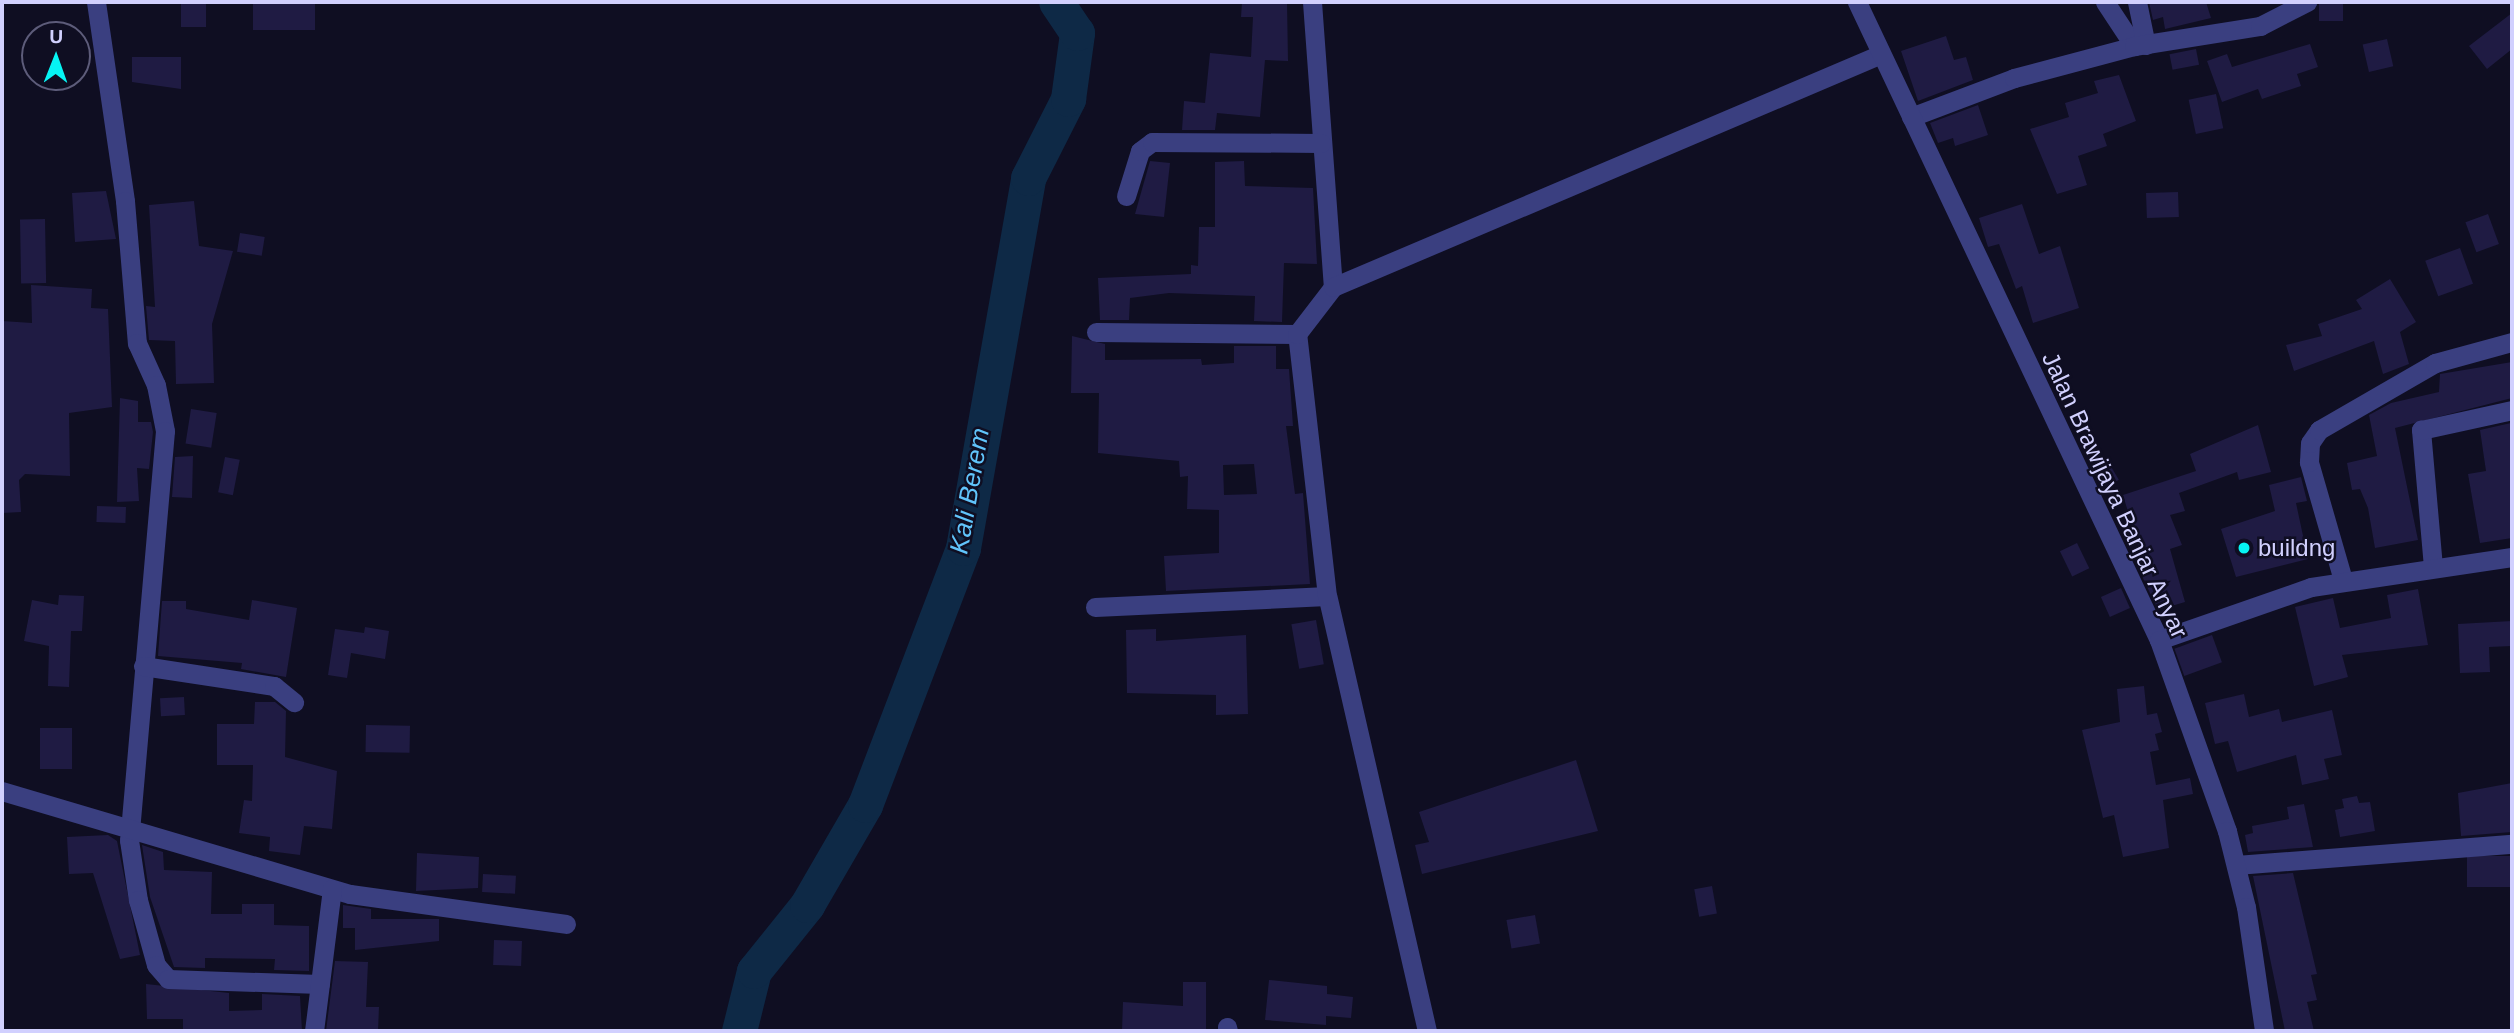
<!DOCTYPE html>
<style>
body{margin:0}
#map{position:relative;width:2514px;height:1033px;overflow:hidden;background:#0f0e22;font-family:Arial,sans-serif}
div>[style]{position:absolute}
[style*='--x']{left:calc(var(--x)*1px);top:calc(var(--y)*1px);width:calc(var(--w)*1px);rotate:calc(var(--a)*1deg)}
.river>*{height:35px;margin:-17.5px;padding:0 17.5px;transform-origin:17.5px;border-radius:17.5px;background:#0e2946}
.building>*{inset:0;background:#1f1b43;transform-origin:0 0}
.minor>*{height:19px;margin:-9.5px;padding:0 9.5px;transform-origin:9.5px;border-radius:9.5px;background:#3a3f80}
.tertiary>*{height:19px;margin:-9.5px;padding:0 9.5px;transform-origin:9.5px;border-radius:9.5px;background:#3a3f80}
.dots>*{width:19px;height:19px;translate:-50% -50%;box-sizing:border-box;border:4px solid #0f0e22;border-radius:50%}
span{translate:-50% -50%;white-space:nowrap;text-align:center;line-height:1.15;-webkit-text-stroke:5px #0f0e22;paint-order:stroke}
.street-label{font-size:24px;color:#d1d0fe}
.poi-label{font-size:24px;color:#d1d0fe}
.left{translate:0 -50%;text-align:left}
.water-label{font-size:26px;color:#61c4fb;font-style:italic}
.frame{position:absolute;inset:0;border:4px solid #d1d0fe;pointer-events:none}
.north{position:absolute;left:21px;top:21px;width:70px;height:70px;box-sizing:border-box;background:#0f0e22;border:2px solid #5d5c7a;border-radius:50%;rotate:1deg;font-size:19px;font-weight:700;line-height:28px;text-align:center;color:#d1d0fe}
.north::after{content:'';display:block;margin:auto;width:24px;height:32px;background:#06f4f3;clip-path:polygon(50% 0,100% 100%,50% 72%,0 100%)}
</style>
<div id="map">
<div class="river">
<i style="--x:739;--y:1031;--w:62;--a:-76"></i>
<i style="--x:754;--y:971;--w:85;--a:-51.2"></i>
<i style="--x:807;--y:905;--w:116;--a:-59.9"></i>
<i style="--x:865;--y:805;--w:275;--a:-69.1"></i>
<i style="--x:963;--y:548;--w:376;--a:-80"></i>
<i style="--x:1028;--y:178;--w:89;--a:-63.1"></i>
<i style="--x:1068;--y:99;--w:67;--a:-82.2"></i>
<i style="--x:1077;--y:33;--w:37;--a:-124"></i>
</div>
<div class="building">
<i style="left:181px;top:2px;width:25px;height:25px"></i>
<i style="left:253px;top:2px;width:62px;height:28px"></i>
<i style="clip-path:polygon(1242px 2px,1287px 2px,1288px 61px,1265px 60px,1260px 117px,1217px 113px,1215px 130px,1182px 130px,1184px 101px,1205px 103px,1210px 53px,1251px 57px,1253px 17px,1241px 17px)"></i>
<i style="clip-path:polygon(2149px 2px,2206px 2px,2211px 18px,2165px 29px,2163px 17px,2153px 20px)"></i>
<i style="left:2319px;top:2px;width:24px;height:19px"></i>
<i style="clip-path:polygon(2512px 13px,2512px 49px,2487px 69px,2469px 46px)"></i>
<i style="clip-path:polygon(1946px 36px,1954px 60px,1966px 57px,1973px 80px,1918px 101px,1901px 51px)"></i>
<i style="left:2387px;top:39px;width:28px;height:25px;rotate:77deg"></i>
<i style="clip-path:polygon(2310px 44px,2318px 67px,2297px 74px,2301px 86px,2262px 99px,2258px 89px,2222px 102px,2207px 61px,2227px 54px,2232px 67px)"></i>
<i style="left:2196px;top:49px;width:16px;height:27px;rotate:79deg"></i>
<i style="clip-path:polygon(132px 57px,181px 57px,181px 89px,132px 82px)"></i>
<i style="clip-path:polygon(2119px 75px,2136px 121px,2103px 134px,2107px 146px,2078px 156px,2087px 185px,2057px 194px,2030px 129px,2069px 117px,2065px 103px,2098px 93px,2094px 81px)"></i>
<i style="left:2216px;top:94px;width:35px;height:28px;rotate:78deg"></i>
<i style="clip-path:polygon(1978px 105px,1988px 135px,1955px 146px,1953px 138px,1938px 143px,1930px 123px)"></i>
<i style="clip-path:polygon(1150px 161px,1170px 163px,1164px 217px,1135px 214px)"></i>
<i style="clip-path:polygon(1244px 161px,1245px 186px,1313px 188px,1317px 264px,1284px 263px,1282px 322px,1254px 321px,1255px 296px,1169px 293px,1130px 298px,1129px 320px,1100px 320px,1098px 278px,1191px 274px,1191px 265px,1198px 266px,1199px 227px,1215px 227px,1215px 162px)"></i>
<i style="clip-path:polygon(106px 191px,116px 239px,75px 242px,72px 193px)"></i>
<i style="left:2178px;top:192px;width:25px;height:32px;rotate:88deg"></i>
<i style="clip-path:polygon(194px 201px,199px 246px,233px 251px,212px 324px,214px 383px,176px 384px,175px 341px,149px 340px,146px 306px,155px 307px,149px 205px)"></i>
<i style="clip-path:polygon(2022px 204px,2039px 254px,2060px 246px,2079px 308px,2033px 323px,2022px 286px,2016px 289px,1999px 244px,1988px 247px,1979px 218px)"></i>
<i style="left:2488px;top:214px;width:32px;height:24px;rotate:70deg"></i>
<i style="left:45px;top:219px;width:64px;height:25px;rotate:89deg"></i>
<i style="left:240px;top:233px;width:25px;height:19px;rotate:9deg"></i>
<i style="left:2460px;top:248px;width:38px;height:37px;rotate:70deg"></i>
<i style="clip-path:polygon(2390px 279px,2416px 322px,2400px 332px,2409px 364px,2383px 374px,2374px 341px,2294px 371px,2286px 345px,2322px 336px,2318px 324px,2362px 309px,2356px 300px)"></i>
<i style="clip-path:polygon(31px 285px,92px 289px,91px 308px,108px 309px,112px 407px,69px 413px,70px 476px,25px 474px,19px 480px,21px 512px,2px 513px,2px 321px,32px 323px)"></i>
<i style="clip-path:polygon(evenodd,1072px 336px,1105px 344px,1105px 360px,1201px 359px,1202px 365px,1234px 363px,1234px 346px,1276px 346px,1276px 369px,1289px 369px,1293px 426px,1286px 426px,1295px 494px,1303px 493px,1310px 584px,1166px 591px,1164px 556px,1219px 553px,1219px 510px,1187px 509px,1188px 476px,1180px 477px,1179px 461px,1098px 453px,1099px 393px,1071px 393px,1072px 336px,1254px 464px,1257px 494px,1224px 495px,1223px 465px,1254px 464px)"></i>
<i style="clip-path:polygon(2512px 362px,2512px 398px,2395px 428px,2418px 540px,2375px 548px,2368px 508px,2360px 489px,2352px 490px,2347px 463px,2377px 456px,2369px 415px,2391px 403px,2439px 392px,2440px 374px)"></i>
<i style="clip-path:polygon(120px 398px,138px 401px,138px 422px,151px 422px,153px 432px,149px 469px,137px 468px,139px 501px,117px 502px)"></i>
<i style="left:191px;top:409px;width:26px;height:35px;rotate:9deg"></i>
<i style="clip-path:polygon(2511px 423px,2512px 538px,2480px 543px,2468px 474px,2486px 471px,2480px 430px)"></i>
<i style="clip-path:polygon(2258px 425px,2271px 472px,2239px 480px,2237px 472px,2179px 493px,2185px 511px,2170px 515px,2182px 545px,2170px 549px,2185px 602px,2158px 610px,2141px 574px,2146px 572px,2123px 495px,2196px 471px,2190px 454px)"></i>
<i style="clip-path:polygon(193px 456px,192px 498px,172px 497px,175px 457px)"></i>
<i style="left:225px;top:457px;width:15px;height:36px;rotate:11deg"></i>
<i style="left:2107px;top:460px;width:23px;height:18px;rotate:59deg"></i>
<i style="clip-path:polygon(2301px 477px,2307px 501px,2296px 503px,2308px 559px,2236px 577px,2221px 529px,2275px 511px,2269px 485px)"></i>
<i style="left:97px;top:506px;width:29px;height:16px;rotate:2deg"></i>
<i style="left:2077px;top:543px;width:28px;height:19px;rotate:64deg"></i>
<i style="left:2121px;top:588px;width:22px;height:22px;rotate:66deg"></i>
<i style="clip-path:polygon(2418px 589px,2428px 645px,2342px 655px,2348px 677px,2314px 686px,2295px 607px,2333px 598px,2340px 628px,2391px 618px,2387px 595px)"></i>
<i style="clip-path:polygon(59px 595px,84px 596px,82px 631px,71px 631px,69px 687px,48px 686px,49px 646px,24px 641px,32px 600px,58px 605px)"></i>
<i style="clip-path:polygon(252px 600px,297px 608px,286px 677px,241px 669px,242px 663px,158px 656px,162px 601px,186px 601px,186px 609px,249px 620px)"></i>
<i style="left:1316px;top:620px;width:45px;height:25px;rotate:80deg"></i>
<i style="clip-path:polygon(2512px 621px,2512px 646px,2489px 647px,2490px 672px,2460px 673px,2458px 624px)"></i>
<i style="clip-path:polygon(365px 627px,389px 631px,385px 659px,351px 653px,347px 678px,328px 675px,335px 629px,364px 633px)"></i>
<i style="clip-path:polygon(1156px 629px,1156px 641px,1246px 635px,1248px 714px,1216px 715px,1216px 695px,1127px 693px,1126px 630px)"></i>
<i style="left:2212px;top:635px;width:29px;height:40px;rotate:70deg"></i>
<i style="clip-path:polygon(2144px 686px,2147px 715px,2157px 713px,2162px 732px,2155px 734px,2159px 750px,2150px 752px,2156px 785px,2190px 778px,2193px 794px,2163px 800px,2169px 848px,2123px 857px,2114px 815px,2103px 818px,2082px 730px,2120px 722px,2117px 689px)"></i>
<i style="clip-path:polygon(2244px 694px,2249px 717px,2279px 709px,2282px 722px,2332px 710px,2342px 755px,2324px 759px,2329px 779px,2302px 785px,2296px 755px,2237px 772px,2228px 741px,2215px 744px,2205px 703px)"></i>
<i style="left:184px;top:697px;width:18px;height:24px;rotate:87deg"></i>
<i style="clip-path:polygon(255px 702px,275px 702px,286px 711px,285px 757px,337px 771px,332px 829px,304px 826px,300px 855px,269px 851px,270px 837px,239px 833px,244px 800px,252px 801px,253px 765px,217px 765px,217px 724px,254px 724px)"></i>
<i style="left:366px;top:725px;width:44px;height:27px;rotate:1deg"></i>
<i style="left:40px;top:728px;width:32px;height:41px"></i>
<i style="clip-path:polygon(1576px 760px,1598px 831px,1422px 874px,1415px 845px,1429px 842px,1419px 812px)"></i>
<i style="clip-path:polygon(2512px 783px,2512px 832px,2461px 836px,2458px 793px)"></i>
<i style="clip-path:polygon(2357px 796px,2359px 803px,2370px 802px,2375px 831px,2340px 837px,2335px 810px,2344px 808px,2342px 799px)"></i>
<i style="clip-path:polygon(2304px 804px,2313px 847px,2248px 852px,2245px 835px,2253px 833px,2252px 826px,2289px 819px,2287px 807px)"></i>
<i style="clip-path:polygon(108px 835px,117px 841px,140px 955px,120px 959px,93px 873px,69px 874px,67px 837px)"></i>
<i style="clip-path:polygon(142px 845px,163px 852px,164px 870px,212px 872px,211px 914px,242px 914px,242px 904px,274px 904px,274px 925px,309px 926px,309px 971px,274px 970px,275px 959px,205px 958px,205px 968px,174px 967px,150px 897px)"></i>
<i style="clip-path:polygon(417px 853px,479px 857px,478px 888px,416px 891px)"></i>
<i style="left:2512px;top:856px;width:31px;height:45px;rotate:90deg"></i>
<i style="clip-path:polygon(2293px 873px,2317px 974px,2311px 975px,2317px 1000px,2307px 1002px,2314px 1031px,2285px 1031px,2253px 876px)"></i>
<i style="left:483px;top:874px;width:33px;height:18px;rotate:3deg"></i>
<i style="left:1712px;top:886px;width:28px;height:18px;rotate:80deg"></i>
<i style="clip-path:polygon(343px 905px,371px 909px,371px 919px,439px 919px,439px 941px,355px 950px,355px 928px,343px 928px)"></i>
<i style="left:1535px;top:915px;width:29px;height:29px;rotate:80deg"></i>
<i style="left:494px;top:940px;width:28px;height:25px;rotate:2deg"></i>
<i style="clip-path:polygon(335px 961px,368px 962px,366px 1007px,379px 1007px,378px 1031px,326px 1031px)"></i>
<i style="clip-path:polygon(1269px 980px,1327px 986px,1327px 994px,1353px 997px,1351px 1018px,1326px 1016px,1326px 1025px,1265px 1020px)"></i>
<i style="clip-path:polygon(1183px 982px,1206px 982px,1206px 1031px,1122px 1031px,1123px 1002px,1183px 1006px)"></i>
<i style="clip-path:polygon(146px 984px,229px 993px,229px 1011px,262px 1010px,262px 994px,300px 996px,302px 1031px,183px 1031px,183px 1019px,147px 1019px)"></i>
</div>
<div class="minor">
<i style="--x:96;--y:2;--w:201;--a:81.7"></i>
<i style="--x:125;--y:201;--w:143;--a:85.2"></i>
<i style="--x:137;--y:343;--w:46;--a:65.7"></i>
<i style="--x:156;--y:385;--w:47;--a:78.9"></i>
<i style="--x:165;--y:431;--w:411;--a:95"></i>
<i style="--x:129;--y:840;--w:61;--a:81.5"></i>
<i style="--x:138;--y:900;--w:67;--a:74.5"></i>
<i style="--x:156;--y:965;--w:18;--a:49"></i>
<i style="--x:168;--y:979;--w:152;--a:1.9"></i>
<i style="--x:1312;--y:2;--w:286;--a:85.8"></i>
<i style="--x:2105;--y:2;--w:53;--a:56.6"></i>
<i style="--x:2137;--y:2;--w:44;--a:78.2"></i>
<i style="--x:1911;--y:117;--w:110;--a:-20.7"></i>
<i style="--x:2014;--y:78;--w:124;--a:-14.9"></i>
<i style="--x:2134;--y:46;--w:128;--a:-9"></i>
<i style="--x:2260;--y:26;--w:53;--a:-27.1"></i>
<i style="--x:1126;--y:196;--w:47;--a:-72.7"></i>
<i style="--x:1140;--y:151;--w:15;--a:-37"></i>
<i style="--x:1152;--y:142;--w:169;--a:0.3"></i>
<i style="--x:1096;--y:332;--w:201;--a:0.6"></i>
<i style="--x:2433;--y:567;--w:138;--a:-95"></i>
<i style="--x:2421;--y:430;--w:93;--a:-12.4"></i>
<i style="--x:2343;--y:580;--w:123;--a:-106.1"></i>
<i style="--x:2309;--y:462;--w:19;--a:-87"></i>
<i style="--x:2310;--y:443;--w:16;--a:-55"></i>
<i style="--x:2319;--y:430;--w:134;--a:-30"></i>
<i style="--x:2435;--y:363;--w:80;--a:-15.3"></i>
<i style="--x:1095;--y:607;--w:232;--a:-2.7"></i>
<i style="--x:2159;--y:640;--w:161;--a:-19.2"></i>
<i style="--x:2311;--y:587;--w:203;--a:-8.5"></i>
<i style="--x:143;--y:666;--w:133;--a:8.7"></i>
<i style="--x:274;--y:686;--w:26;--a:39"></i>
<i style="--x:2;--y:791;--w:363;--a:16.5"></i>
<i style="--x:350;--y:894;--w:218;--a:7.9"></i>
<i style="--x:2236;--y:865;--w:277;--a:-4.4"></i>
<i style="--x:1227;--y:1027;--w:4;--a:76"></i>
<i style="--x:314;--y:1031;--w:143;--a:-82.8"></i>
<i style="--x:1427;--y:1031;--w:446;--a:-102.9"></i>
<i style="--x:1327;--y:596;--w:264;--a:-96.5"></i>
<i style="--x:1297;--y:334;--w:59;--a:-52.5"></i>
<i style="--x:1333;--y:287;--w:593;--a:-23.02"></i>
</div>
<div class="tertiary">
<i style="--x:1857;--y:2;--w:706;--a:64.67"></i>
<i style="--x:2159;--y:640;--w:203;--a:70.4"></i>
<i style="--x:2227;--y:831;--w:78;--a:76"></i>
<i style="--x:2246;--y:907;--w:125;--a:81.7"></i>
</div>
<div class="dots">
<i style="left:2244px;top:548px;background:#06f4f3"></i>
</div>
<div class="street-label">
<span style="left:2115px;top:495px;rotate:65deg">Jalan Brawijaya Banjar Anyar</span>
</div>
<div class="poi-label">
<span class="left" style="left:2258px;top:548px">buildng</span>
</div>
<div class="water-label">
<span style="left:970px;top:491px;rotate:-80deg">Kali Berem</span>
</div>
<div class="frame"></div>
<div class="north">U</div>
</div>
